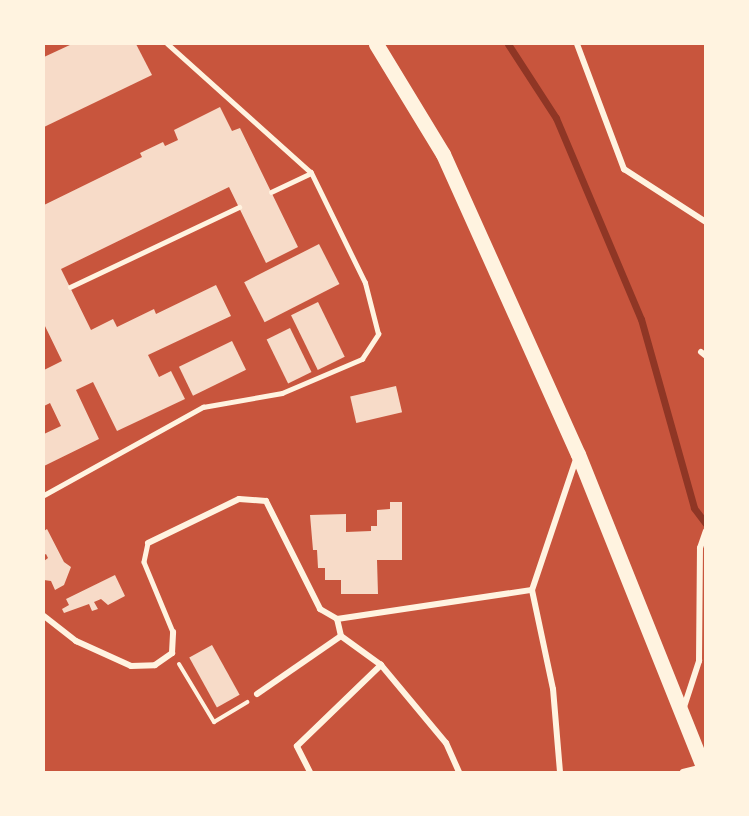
<!DOCTYPE html>
<style>
body{margin:0}
#map{position:relative;width:749px;height:816px;overflow:hidden;background:#c8553d;font-family:Lato,sans-serif}
div>[style]{position:absolute}
[style*='--x']{left:calc(var(--x)*1px);top:calc(var(--y)*1px);width:calc(var(--w)*1px);rotate:calc(var(--a)*1deg)}
.stream>*{height:7px;margin:-3.5px;padding:0 3.5px;transform-origin:3.5px;border-radius:3.5px;background:#8f3625}
.building>*{inset:0;background:#f7dbc8;transform-origin:0 0}
.path>*{height:4px;margin:-2px;padding:0 2px;transform-origin:2px;border-radius:2px;background:#fff3e0}
.service>*{height:4.5px;margin:-2.25px;padding:0 2.25px;transform-origin:2.25px;border-radius:2.25px;background:#fff3e0}
.minor>*{height:6px;margin:-3px;padding:0 3px;transform-origin:3px;border-radius:3px;background:#fff3e0}
.primary>*{height:15px;margin:-7.5px;padding:0 7.5px;transform-origin:7.5px;border-radius:7.5px;background:#fff3e0}
span{translate:-50% -50%;white-space:nowrap;text-align:center;line-height:1.15;-webkit-text-stroke:4.5px #fff3e0;paint-order:stroke}
.frame{position:absolute;inset:0;border:45px solid #fff3e0;pointer-events:none}
</style>
<div id="map">
<div class="stream">
<i style="--x:508;--y:44;--w:88;--a:57"></i>
<i style="--x:556;--y:118;--w:218;--a:67.1"></i>
<i style="--x:641;--y:319;--w:196;--a:74.3"></i>
<i style="--x:694;--y:508;--w:20;--a:53"></i>
</div>
<div class="building">
<i style="clip-path:polygon(72px 44px,136px 44px,152px 75px,44px 127px,44px 57px)"></i>
<i style="clip-path:polygon(220px 107px,232px 131px,240px 128px,298px 247px,266px 263px,229px 187px,61px 269px,91px 330px,113px 319px,117px 327px,154px 309px,156px 314px,216px 285px,231px 316px,148px 355px,159px 377px,171px 371px,185px 399px,117px 431px,93px 382px,76px 390px,99px 439px,44px 466px,44px 434px,61px 426px,50px 403px,44px 406px,44px 370px,62px 361px,44px 324px,44px 205px,142px 157px,140px 153px,163px 142px,165px 146px,178px 140px,174px 130px)"></i>
<i style="left:319px;top:244px;width:45px;height:84px;rotate:63deg"></i>
<i style="left:318px;top:302px;width:61px;height:30px;rotate:64deg"></i>
<i style="left:290px;top:328px;width:49px;height:26px;rotate:64deg"></i>
<i style="left:232px;top:341px;width:32px;height:59px;rotate:64deg"></i>
<i style="left:396px;top:386px;width:27px;height:47px;rotate:77deg"></i>
<i style="clip-path:polygon(390px 502px,402px 502px,402px 560px,377px 560px,378px 594px,341px 594px,341px 580px,325px 580px,325px 568px,318px 568px,317px 550px,313px 550px,310px 515px,346px 514px,346px 532px,371px 531px,371px 526px,377px 526px,377px 510px,390px 509px)"></i>
<i style="clip-path:polygon(47px 529px,64px 562px,71px 567px,64px 585px,55px 590px,51px 581px,44px 580px,44px 561px,48px 558px,46px 554px,44px 555px,44px 531px)"></i>
<i style="clip-path:polygon(115px 575px,125px 596px,108px 605px,101px 599px,94px 602px,98px 609px,92px 611px,89px 604px,64px 613px,62px 609px,69px 605px,66px 599px)"></i>
<i style="left:212px;top:645px;width:57px;height:26px;rotate:61deg"></i>
</div>
<div class="path">
<i style="--x:179;--y:664;--w:68;--a:58.9"></i>
<i style="--x:214;--y:722;--w:39;--a:-31"></i>
</div>
<div class="service">
<i style="--x:271;--y:192;--w:44;--a:-25.4"></i>
<i style="--x:70;--y:287;--w:187;--a:-25.3"></i>
<i style="--x:44;--y:495;--w:182;--a:-29"></i>
<i style="--x:203;--y:407;--w:80;--a:-10"></i>
<i style="--x:282;--y:393;--w:87;--a:-23"></i>
<i style="--x:362;--y:359;--w:30;--a:-57"></i>
<i style="--x:378;--y:334;--w:53;--a:-104.3"></i>
<i style="--x:365;--y:283;--w:123;--a:-116.1"></i>
<i style="--x:311;--y:173;--w:193;--a:-138.1"></i>
<i style="--x:148;--y:543;--w:19;--a:102"></i>
<i style="--x:144;--y:562;--w:76;--a:67.5"></i>
</div>
<div class="minor">
<i style="--x:577;--y:44;--w:134;--a:69.4"></i>
<i style="--x:624;--y:169;--w:98;--a:32.9"></i>
<i style="--x:701;--y:352;--w:6;--a:39"></i>
<i style="--x:148;--y:543;--w:101;--a:-25.8"></i>
<i style="--x:239;--y:499;--w:27;--a:4"></i>
<i style="--x:266;--y:501;--w:121;--a:63.4"></i>
<i style="--x:320;--y:609;--w:20;--a:30"></i>
<i style="--x:44;--y:616;--w:41;--a:38"></i>
<i style="--x:76;--y:641;--w:60;--a:24.4"></i>
<i style="--x:131;--y:666;--w:24;--a:-2"></i>
<i style="--x:155;--y:665;--w:21;--a:-35"></i>
<i style="--x:172;--y:653;--w:21;--a:-87"></i>
<i style="--x:257;--y:694;--w:102;--a:-34.6"></i>
<i style="--x:683;--y:710;--w:52;--a:-71.9"></i>
<i style="--x:699;--y:661;--w:113;--a:-89.5"></i>
<i style="--x:700;--y:548;--w:18;--a:-71"></i>
<i style="--x:310;--y:772;--w:29;--a:-117"></i>
<i style="--x:297;--y:746;--w:117;--a:-44"></i>
<i style="--x:459;--y:772;--w:32;--a:-114"></i>
<i style="--x:446;--y:743;--w:102;--a:-129.8"></i>
<i style="--x:381;--y:665;--w:49;--a:-144.1"></i>
<i style="--x:341;--y:636;--w:17;--a:-103"></i>
<i style="--x:337;--y:619;--w:197;--a:-8.5"></i>
<i style="--x:560;--y:772;--w:83;--a:-94.8"></i>
<i style="--x:553;--y:689;--w:101;--a:-102"></i>
<i style="--x:532;--y:590;--w:138;--a:-71.4"></i>
<i style="--x:683;--y:772;--w:21;--a:-14"></i>
</div>
<div class="primary">
<i style="--x:376;--y:44;--w:129;--a:58.7"></i>
<i style="--x:443;--y:154;--w:329;--a:65.8"></i>
<i style="--x:578;--y:454;--w:342;--a:68.2"></i>
</div>
<div class="frame"></div>
</div>
